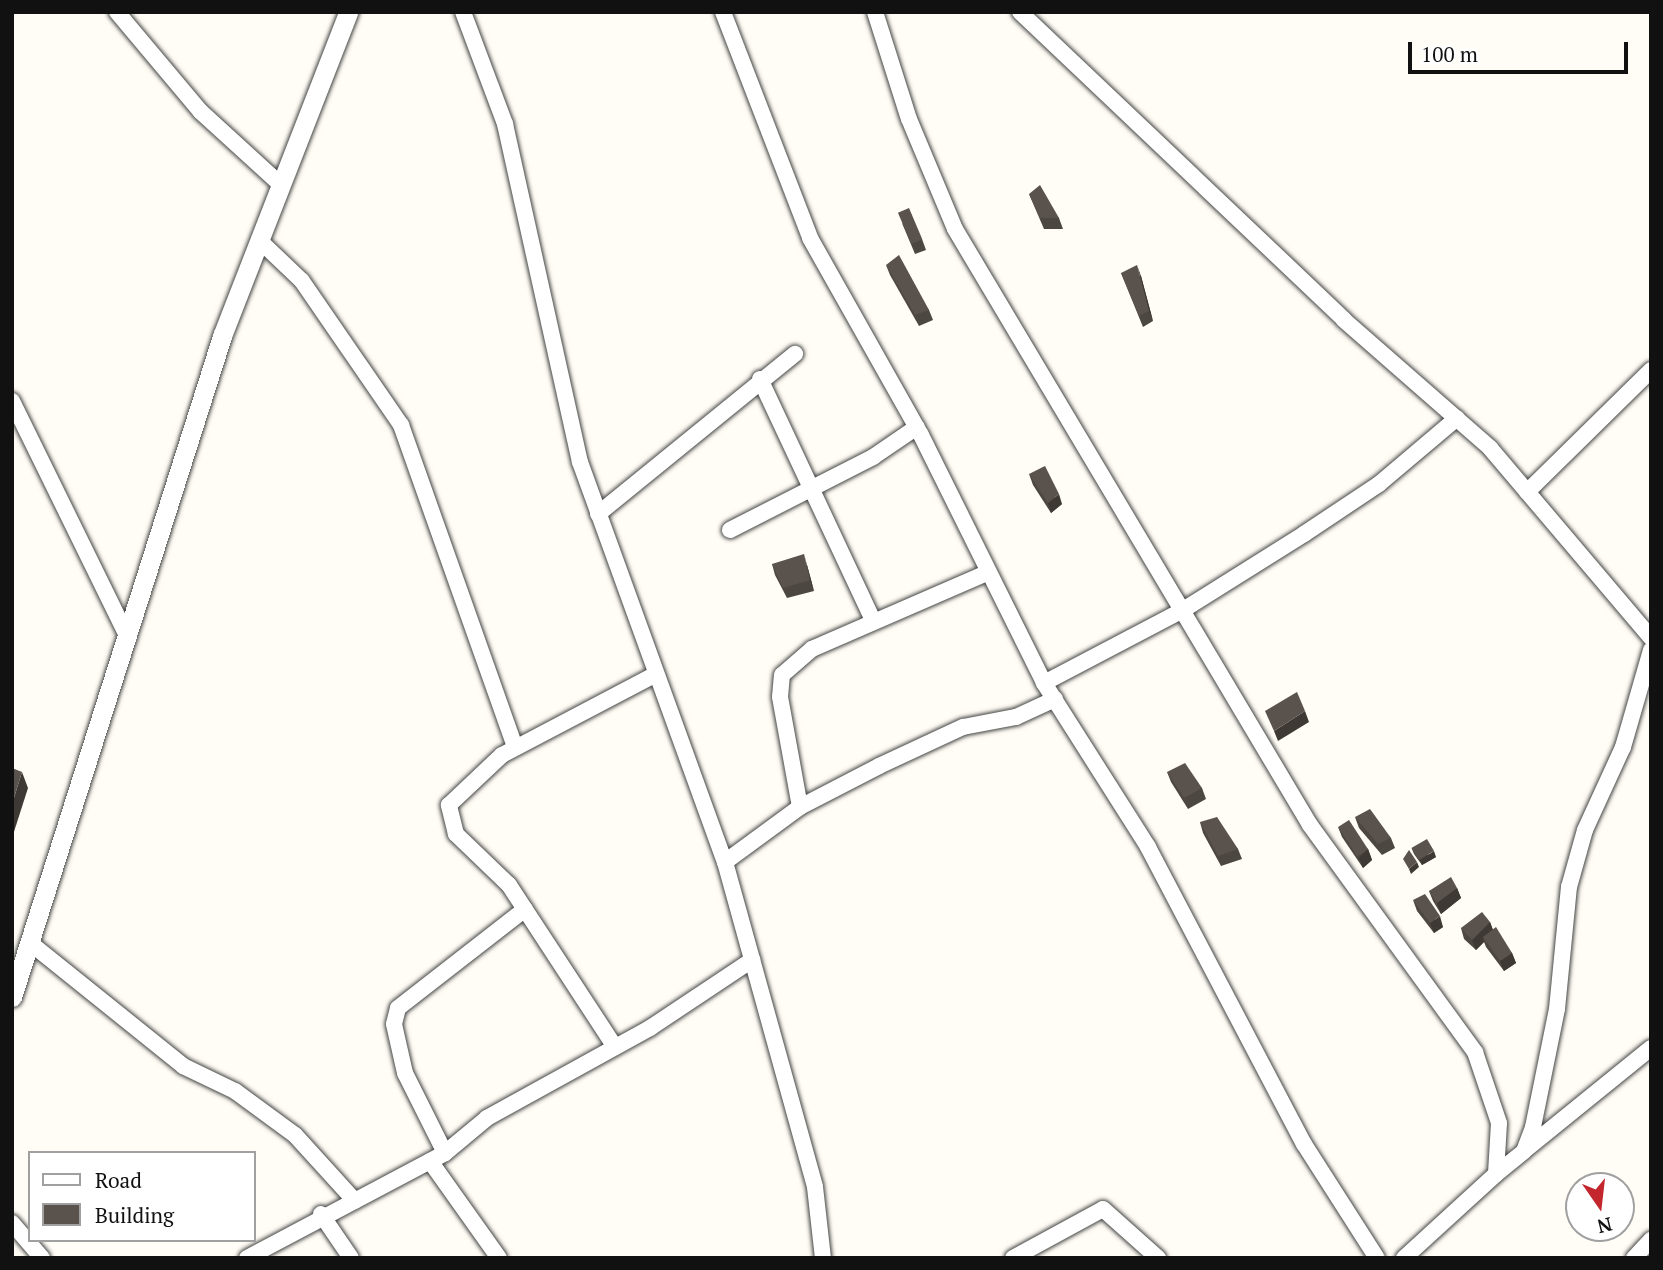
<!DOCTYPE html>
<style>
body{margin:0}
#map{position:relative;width:1663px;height:1270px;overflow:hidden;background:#fffdf5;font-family:"PT Serif",serif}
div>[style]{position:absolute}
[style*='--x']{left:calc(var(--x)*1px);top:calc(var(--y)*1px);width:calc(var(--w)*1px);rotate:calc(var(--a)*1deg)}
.roads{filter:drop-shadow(0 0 2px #444) drop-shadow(0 0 2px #444)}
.minor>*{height:16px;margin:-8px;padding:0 8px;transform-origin:8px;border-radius:8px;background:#fff}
.tertiary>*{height:19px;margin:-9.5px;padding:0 9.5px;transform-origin:9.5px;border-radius:9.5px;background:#fff}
.wall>*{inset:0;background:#4d4742}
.shaded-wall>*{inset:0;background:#3f3936}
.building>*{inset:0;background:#5a524d;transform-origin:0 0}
span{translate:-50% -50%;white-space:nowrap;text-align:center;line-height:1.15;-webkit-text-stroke:7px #fff;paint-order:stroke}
.frame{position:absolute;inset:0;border:14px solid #111;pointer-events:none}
.legend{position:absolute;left:28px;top:1151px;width:228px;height:91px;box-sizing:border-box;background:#fff;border:2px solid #a0a0a0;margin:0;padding:9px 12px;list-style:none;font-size:21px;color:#111}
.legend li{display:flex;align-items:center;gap:14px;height:35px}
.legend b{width:35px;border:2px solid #a0a0a0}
.north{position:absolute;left:1565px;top:1172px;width:70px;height:70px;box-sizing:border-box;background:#fff;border:2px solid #a0a0a0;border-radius:50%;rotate:166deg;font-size:19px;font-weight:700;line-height:28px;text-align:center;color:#111}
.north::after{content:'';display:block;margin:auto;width:24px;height:32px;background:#c4262e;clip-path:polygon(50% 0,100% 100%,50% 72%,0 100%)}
.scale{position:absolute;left:1408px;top:42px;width:220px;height:32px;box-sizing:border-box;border:4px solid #111;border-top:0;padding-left:9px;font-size:21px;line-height:24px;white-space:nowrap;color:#111;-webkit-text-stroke:5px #fff;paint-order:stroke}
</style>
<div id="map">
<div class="roads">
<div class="minor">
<i style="--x:117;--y:12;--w:129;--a:50"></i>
<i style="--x:200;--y:111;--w:110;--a:42.4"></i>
<i style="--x:463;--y:12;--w:120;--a:69.4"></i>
<i style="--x:505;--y:124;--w:346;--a:77.5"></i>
<i style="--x:580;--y:462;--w:425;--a:70.1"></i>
<i style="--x:725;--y:862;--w:337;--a:74.5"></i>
<i style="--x:815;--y:1187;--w:71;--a:83.6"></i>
<i style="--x:723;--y:12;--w:242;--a:68.9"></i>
<i style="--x:810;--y:238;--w:226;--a:60.6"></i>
<i style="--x:921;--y:435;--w:277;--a:63.6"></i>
<i style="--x:1044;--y:683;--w:194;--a:57.6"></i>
<i style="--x:1148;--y:847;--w:335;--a:62.3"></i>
<i style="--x:1304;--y:1144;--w:135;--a:57.4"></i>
<i style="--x:875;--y:12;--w:112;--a:72.4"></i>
<i style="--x:909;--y:119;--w:119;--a:67.3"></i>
<i style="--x:955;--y:229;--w:694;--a:59.22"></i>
<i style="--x:1310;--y:825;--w:281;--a:54"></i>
<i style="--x:1475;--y:1052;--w:75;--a:71.3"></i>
<i style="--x:1499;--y:1123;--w:51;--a:93.4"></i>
<i style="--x:1496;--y:1174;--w:125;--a:137.6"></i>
<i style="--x:1020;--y:12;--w:447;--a:43.5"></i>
<i style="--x:1344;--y:320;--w:194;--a:41.2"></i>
<i style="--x:1490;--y:448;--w:249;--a:49.7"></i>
<i style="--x:259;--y:240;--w:59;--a:43.6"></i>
<i style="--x:302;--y:281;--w:175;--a:55.5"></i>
<i style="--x:401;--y:425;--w:342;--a:70.5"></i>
<i style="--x:760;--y:379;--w:266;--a:64.9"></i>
<i style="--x:12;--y:401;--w:264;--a:63.9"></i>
<i style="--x:1527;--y:492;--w:174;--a:-44.5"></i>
<i style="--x:598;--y:514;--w:254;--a:-39.1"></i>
<i style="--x:730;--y:530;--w:161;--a:-27"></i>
<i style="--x:873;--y:457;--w:53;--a:-34.3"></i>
<i style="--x:1044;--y:683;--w:157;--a:-27.7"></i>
<i style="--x:1183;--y:610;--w:143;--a:-32.1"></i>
<i style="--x:1304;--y:534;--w:90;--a:-33.7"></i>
<i style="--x:1379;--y:484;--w:102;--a:-40.2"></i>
<i style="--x:800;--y:807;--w:112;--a:-100.3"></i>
<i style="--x:780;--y:697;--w:22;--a:-85"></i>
<i style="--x:782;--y:675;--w:40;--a:-41"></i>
<i style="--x:812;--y:649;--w:191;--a:-23.5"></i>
<i style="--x:725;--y:862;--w:93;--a:-36.3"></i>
<i style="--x:800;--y:807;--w:89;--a:-27.4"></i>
<i style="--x:879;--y:766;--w:93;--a:-24.9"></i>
<i style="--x:963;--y:727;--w:54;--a:-10.7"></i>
<i style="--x:1016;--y:717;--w:43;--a:-24.8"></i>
<i style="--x:29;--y:942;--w:198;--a:38.8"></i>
<i style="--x:183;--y:1066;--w:58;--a:25.7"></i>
<i style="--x:235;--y:1091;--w:74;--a:36.3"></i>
<i style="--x:295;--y:1135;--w:89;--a:47.7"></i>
<i style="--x:615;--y:1047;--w:194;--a:-123.2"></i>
<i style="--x:509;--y:885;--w:74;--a:-136.1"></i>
<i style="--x:456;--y:834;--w:30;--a:-104"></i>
<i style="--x:449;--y:805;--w:73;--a:-43.3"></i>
<i style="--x:502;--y:755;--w:174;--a:-27.7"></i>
<i style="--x:1525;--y:1150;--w:162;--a:-39"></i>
<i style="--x:445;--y:1153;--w:89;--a:-116.6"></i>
<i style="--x:405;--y:1073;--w:50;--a:-102.7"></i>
<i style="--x:394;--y:1024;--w:16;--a:-76"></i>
<i style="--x:398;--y:1008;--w:161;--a:-37.9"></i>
<i style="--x:430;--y:1161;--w:119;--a:54.6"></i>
<i style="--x:1496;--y:1174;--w:36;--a:-39"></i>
<i style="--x:1524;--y:1151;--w:26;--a:-69"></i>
<i style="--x:1533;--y:1127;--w:120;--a:-78.5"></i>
<i style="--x:1557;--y:1009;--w:123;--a:-84.4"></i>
<i style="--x:1569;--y:887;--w:59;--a:-74.3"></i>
<i style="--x:1585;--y:830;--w:91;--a:-65.4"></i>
<i style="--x:1623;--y:747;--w:101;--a:-73.9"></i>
<i style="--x:321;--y:1214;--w:53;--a:55.7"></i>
<i style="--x:12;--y:1223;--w:46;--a:49.4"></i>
<i style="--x:247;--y:1258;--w:224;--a:-27.9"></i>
<i style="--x:445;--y:1153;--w:55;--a:-39.8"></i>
<i style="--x:487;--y:1118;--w:186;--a:-28.9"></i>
<i style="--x:650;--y:1028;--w:123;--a:-33.7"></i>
<i style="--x:1013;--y:1258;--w:102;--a:-28.6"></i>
<i style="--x:1103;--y:1209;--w:74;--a:41.7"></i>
<i style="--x:1634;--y:1258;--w:25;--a:-47"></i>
</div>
<div class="tertiary">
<i style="--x:12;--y:997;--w:694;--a:-72.37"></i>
<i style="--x:222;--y:336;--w:348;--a:-68.7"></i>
</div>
</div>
<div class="wall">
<i style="clip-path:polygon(1029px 194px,1059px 218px,1063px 229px,1044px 229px)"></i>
<i style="clip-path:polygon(902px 223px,922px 239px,926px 250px,915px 254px)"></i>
<i style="clip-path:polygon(886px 265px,929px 310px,933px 320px,919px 326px,890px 275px)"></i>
<i style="clip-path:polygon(1121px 273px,1141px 276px,1153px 321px,1143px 327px)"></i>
<i style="clip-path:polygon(1029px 474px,1062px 504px,1051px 513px,1033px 485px)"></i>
<i style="clip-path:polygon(772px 564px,807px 565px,814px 591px,787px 598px,775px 575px)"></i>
<i style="clip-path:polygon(1167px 772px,1202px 788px,1206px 799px,1188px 809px,1171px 782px)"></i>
<i style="clip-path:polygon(1355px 817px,1391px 838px,1395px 848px,1382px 855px,1359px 828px)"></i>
<i style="clip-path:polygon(1200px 822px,1238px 849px,1242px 859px,1221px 866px,1203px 833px)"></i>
<i style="clip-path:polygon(1338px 827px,1368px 849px,1372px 860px,1363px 868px,1342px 837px)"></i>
<i style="clip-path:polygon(1412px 849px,1436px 857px,1422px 865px,1414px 854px)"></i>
<i style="clip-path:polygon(1457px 888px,1461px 898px,1441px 914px,1433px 901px,1429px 891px)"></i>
<i style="clip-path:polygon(1413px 900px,1443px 927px,1434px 933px,1417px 911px)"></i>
<i style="clip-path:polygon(1490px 922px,1493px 930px,1512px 953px,1516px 963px,1504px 971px,1486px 947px,1484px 942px,1476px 950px,1464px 939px,1461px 928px)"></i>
</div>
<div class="shaded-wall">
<i style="clip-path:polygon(1137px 265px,1141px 276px,1153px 321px,1149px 311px)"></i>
<i style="clip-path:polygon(1059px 494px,1062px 504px,1051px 513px,1048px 503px)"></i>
<i style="clip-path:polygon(804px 554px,807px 565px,814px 591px,810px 580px)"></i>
<i style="clip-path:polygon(1305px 711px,1309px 722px,1278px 741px,1274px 731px)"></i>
<i style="clip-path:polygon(22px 772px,28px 788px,12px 838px,12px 804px)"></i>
<i style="clip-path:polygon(1368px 849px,1372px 860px,1363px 868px,1359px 858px)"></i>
<i style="clip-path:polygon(1434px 851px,1436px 857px,1422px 865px,1420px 860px)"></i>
<i style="clip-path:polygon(1417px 862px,1419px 867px,1411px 874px,1409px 869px)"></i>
<i style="clip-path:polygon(1457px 888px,1461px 898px,1441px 914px,1437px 903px)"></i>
<i style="clip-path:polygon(1440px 916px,1443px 927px,1434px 933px,1430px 923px)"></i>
<i style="clip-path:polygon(1490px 922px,1494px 933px,1483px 937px,1484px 942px,1476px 950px,1472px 940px)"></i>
<i style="clip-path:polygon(1512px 953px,1516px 963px,1504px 971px,1500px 961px)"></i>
</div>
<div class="building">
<i style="clip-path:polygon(1040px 185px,1059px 218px,1040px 218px,1029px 194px)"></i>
<i style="left:909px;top:208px;width:34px;height:12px;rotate:67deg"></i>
<i style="clip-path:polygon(899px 255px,929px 310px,915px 315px,886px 265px)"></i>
<i style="clip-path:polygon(1137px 265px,1149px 311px,1139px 316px,1121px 273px)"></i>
<i style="clip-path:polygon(1045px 466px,1059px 494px,1048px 503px,1029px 474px)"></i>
<i style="clip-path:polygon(804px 554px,810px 580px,783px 588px,772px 564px)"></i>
<i style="clip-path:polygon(1297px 692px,1305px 711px,1274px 731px,1265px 711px)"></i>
<i style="clip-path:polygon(1185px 763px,1202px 788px,1184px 798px,1167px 772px)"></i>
<i style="clip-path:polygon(12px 768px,22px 772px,12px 804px)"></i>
<i style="clip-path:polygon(1370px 809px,1391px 838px,1378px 844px,1355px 817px)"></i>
<i style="clip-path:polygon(1217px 817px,1238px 849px,1218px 856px,1200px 822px)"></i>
<i style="left:1349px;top:820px;width:35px;height:13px;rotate:57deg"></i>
<i style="left:1427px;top:839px;width:14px;height:18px;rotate:60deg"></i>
<i style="clip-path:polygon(1409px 850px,1417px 862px,1409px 869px,1403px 859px)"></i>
<i style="clip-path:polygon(1451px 877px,1457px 888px,1437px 903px,1429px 891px)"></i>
<i style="clip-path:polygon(1425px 894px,1440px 916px,1430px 923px,1413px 900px)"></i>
<i style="clip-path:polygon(1482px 912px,1490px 922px,1472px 940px,1461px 928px)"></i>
<i style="clip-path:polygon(1496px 927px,1512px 953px,1500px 961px,1483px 937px)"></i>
</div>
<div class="frame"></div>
<ul class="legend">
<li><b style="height:9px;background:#fff"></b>Road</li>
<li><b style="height:19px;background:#5a524d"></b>Building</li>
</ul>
<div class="north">N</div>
<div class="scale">100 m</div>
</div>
